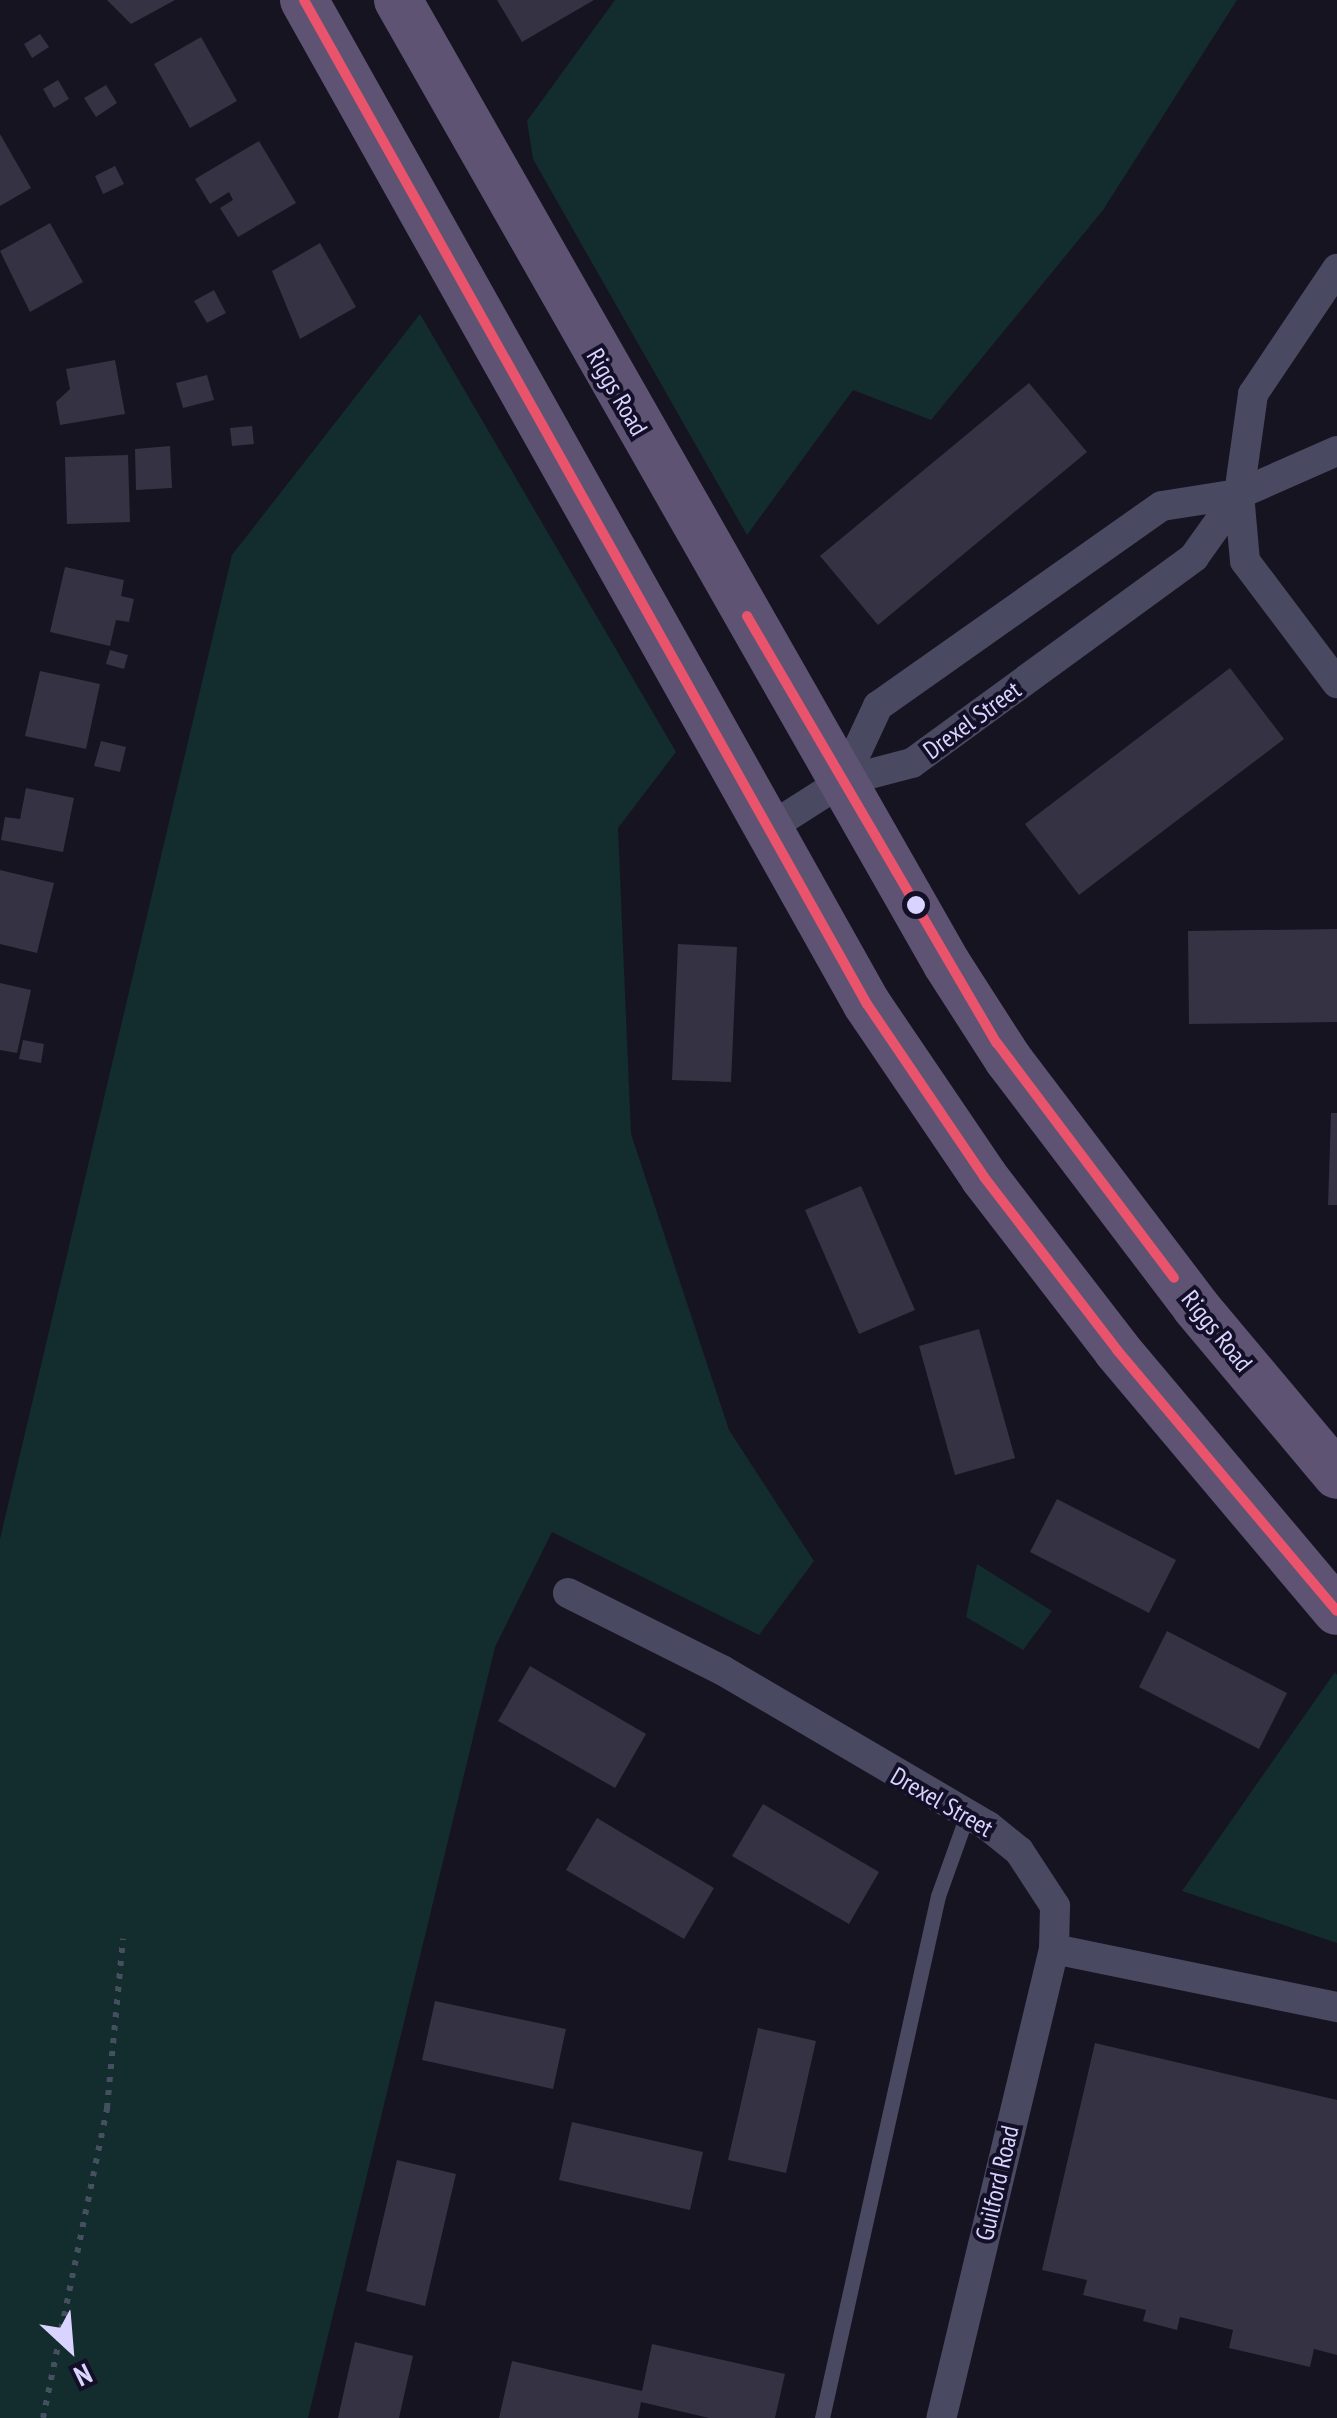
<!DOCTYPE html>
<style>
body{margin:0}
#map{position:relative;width:1337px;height:2418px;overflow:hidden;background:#161421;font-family:"PT Sans Narrow",sans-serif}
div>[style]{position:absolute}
.green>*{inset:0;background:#132c2d}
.building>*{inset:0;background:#343243}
.path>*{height:6px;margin-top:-3px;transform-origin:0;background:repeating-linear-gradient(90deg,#44505f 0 5px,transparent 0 13px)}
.service>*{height:15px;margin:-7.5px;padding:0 7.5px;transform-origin:7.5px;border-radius:7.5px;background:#4a4962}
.minor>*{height:30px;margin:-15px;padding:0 15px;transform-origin:15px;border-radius:15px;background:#4a4962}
.primary>*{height:48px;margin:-24px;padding:0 24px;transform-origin:24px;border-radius:24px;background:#5e5373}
.bus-1>*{height:10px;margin:-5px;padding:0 5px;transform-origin:5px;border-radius:5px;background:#e9536b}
.dots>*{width:28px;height:28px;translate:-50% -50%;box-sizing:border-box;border:5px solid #130f26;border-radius:50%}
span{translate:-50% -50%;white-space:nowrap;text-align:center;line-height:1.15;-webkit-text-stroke:8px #130f26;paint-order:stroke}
.street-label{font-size:25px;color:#d9d4ff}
.north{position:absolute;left:20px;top:2298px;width:100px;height:100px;-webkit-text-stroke:8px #130f26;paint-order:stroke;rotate:154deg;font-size:28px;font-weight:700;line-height:40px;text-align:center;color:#d9d4ff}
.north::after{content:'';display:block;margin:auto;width:35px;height:45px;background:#d9d4ff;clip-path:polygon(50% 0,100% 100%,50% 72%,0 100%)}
</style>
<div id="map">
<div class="green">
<div style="clip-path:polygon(615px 0,1237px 0,1103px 210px,931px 420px,853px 390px,747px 535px,533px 159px,527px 121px)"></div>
<div style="clip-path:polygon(420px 314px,676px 752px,618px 828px,631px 1134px,729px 1430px,814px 1561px,759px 1635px,552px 1532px,495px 1647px,308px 2418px,0 2418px,0 1539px,232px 555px)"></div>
<div style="clip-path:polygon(977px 1564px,1052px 1611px,1023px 1650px,966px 1617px)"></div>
<div style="clip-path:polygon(1335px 1672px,1337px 1675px,1337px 1943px,1182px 1891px)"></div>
</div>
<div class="building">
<div style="clip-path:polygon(107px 0,175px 0,131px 24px)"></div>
<div style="clip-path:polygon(497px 0,594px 0,522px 42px)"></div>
<div style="clip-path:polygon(40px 34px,49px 47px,32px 58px,24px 44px)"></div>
<div style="clip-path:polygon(201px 37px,237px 101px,190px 128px,154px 64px)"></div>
<div style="clip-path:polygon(58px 80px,69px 99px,54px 108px,43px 89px)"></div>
<div style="clip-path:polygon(106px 85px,117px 103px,96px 117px,84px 98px)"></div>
<div style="clip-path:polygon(0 134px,31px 188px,0 206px)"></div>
<div style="clip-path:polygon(259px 141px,296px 203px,238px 237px,220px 208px,233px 200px,229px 192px,210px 204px,195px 179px)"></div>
<div style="clip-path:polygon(115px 166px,124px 184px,103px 194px,95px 176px)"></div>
<div style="clip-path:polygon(50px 223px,83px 282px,30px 312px,0 251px)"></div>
<div style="clip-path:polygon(320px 243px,356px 307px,300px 339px,272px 271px)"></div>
<div style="clip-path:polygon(214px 290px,226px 313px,207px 323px,194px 301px)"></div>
<div style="clip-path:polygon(115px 360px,125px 414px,60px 425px,56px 402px,70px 389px,66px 369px)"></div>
<div style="clip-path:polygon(207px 375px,214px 400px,183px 408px,176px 383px)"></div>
<div style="clip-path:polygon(1029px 383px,1087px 452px,878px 625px,820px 556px)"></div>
<div style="clip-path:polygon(252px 426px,254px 444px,232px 446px,230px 428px)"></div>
<div style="clip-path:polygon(170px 446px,172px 488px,136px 490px,135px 449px)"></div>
<div style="clip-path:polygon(128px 455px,130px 522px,67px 524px,65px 457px)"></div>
<div style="clip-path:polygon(65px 567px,124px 580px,121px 596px,134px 599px,129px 622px,116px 620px,110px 646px,50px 632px)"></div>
<div style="clip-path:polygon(110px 650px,128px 655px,124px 669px,106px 664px)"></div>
<div style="clip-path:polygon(1230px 668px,1284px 739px,1079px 895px,1025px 824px)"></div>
<div style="clip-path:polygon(40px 671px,100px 684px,86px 749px,25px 736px)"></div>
<div style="clip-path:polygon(101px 741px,126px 747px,120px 772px,94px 766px)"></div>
<div style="clip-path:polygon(26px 788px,74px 798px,63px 852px,1px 840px,5px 817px,20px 819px)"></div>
<div style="clip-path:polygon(0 870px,54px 883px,37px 953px,0 944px)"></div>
<div style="clip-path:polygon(1337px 929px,1337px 1022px,1189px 1024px,1188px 931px)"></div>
<div style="clip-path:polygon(678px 944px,737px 947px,731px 1082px,672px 1080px)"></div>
<div style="clip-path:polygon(0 983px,31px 990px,17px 1053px,0 1050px)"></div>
<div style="clip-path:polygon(23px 1040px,44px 1044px,41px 1063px,19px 1059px)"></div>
<div style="clip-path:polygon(1331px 1113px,1337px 1113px,1337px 1205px,1328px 1205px)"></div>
<div style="clip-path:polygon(861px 1186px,915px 1310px,859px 1334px,805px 1210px)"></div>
<div style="clip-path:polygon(979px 1329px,1015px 1458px,955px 1475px,919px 1346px)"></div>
<div style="clip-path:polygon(1057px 1499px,1176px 1560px,1149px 1613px,1030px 1552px)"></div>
<div style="clip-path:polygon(1167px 1631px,1287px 1693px,1259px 1749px,1139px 1687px)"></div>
<div style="clip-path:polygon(530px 1666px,646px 1734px,615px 1788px,498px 1721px)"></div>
<div style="clip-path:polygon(763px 1804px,879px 1872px,849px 1924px,732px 1856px)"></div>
<div style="clip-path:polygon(597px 1818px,714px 1888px,684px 1939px,566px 1870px)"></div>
<div style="clip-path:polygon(435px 2001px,566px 2029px,553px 2089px,422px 2060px)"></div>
<div style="clip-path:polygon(758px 2028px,816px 2041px,786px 2173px,728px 2160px)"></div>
<div style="clip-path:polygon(1095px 2043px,1337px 2100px,1337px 2355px,1314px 2349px,1310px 2367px,1229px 2348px,1233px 2330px,1180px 2317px,1177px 2330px,1143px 2321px,1146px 2310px,1083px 2295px,1087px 2280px,1042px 2270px)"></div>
<div style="clip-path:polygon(572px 2122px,703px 2152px,690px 2210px,559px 2180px)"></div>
<div style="clip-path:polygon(397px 2160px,456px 2174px,425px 2306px,366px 2291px)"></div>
<div style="clip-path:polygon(355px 2342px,413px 2356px,399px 2418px,338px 2418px)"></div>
<div style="clip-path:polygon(652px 2344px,785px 2374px,775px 2418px,709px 2418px,641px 2402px,638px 2418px,499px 2418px,512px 2361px,642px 2391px)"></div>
</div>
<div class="path">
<div style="left:43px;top:2418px;width:317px;rotate:-78.3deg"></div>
<div style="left:107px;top:2108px;width:170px;rotate:-84.6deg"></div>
</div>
<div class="service">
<div style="left:822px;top:2418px;width:535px;rotate:-77.47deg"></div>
<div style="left:938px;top:1896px;width:86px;rotate:-70.3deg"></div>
</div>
<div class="minor">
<div style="left:1239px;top:494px;width:67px;rotate:84.9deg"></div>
<div style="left:1245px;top:561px;width:153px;rotate:53deg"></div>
<div style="left:843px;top:781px;width:83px;rotate:-65deg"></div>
<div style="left:878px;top:706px;width:347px;rotate:-35.2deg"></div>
<div style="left:1162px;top:506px;width:78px;rotate:-8.9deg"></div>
<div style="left:1239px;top:494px;width:107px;rotate:-23.7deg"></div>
<div style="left:766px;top:830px;width:91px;rotate:-32.5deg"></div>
<div style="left:843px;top:781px;width:71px;rotate:-14.6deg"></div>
<div style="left:912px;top:763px;width:349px;rotate:-36.1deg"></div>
<div style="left:1194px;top:557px;width:77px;rotate:-54.5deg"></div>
<div style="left:1239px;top:494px;width:101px;rotate:-82deg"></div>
<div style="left:1253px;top:394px;width:151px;rotate:-56.1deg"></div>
<div style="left:568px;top:1593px;width:172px;rotate:26.6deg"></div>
<div style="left:722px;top:1670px;width:308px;rotate:30.4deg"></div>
<div style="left:988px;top:1826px;width:40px;rotate:39deg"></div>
<div style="left:1019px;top:1851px;width:66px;rotate:56.8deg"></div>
<div style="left:1055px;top:1906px;width:43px;rotate:91.3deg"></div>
<div style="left:1054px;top:1949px;width:482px;rotate:103.5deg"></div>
<div style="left:1054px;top:1949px;width:289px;rotate:11.6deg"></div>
</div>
<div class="primary">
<div style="left:304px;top:0;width:1151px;rotate:60.72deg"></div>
<div style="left:867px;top:1004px;width:209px;rotate:55.9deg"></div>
<div style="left:984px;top:1177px;width:218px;rotate:52.4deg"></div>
<div style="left:1117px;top:1350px;width:341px;rotate:49.9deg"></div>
<div style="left:398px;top:0;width:1109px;rotate:60.34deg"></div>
<div style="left:947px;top:964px;width:113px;rotate:57.3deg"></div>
<div style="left:1008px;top:1059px;width:311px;rotate:52.8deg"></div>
<div style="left:1196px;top:1307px;width:219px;rotate:50deg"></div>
</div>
<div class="bus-1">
<div style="left:304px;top:0;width:1151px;rotate:60.72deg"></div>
<div style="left:867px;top:1004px;width:209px;rotate:55.9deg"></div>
<div style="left:984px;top:1177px;width:218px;rotate:52.4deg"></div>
<div style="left:1117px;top:1350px;width:341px;rotate:49.9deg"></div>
<div style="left:747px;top:616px;width:495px;rotate:59.7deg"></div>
<div style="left:997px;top:1043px;width:294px;rotate:53deg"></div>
</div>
<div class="dots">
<div style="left:916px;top:905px;background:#d9d4ff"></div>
</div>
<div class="street-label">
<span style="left:617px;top:392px;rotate:60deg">Riggs Road</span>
<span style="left:972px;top:720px;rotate:-36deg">Drexel Street</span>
<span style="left:1217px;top:1331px;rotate:51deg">Riggs Road</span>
<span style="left:942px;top:1802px;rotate:30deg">Drexel Street</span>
<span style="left:997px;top:2183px;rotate:-77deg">Guilford Road</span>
</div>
<div class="north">N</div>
</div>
